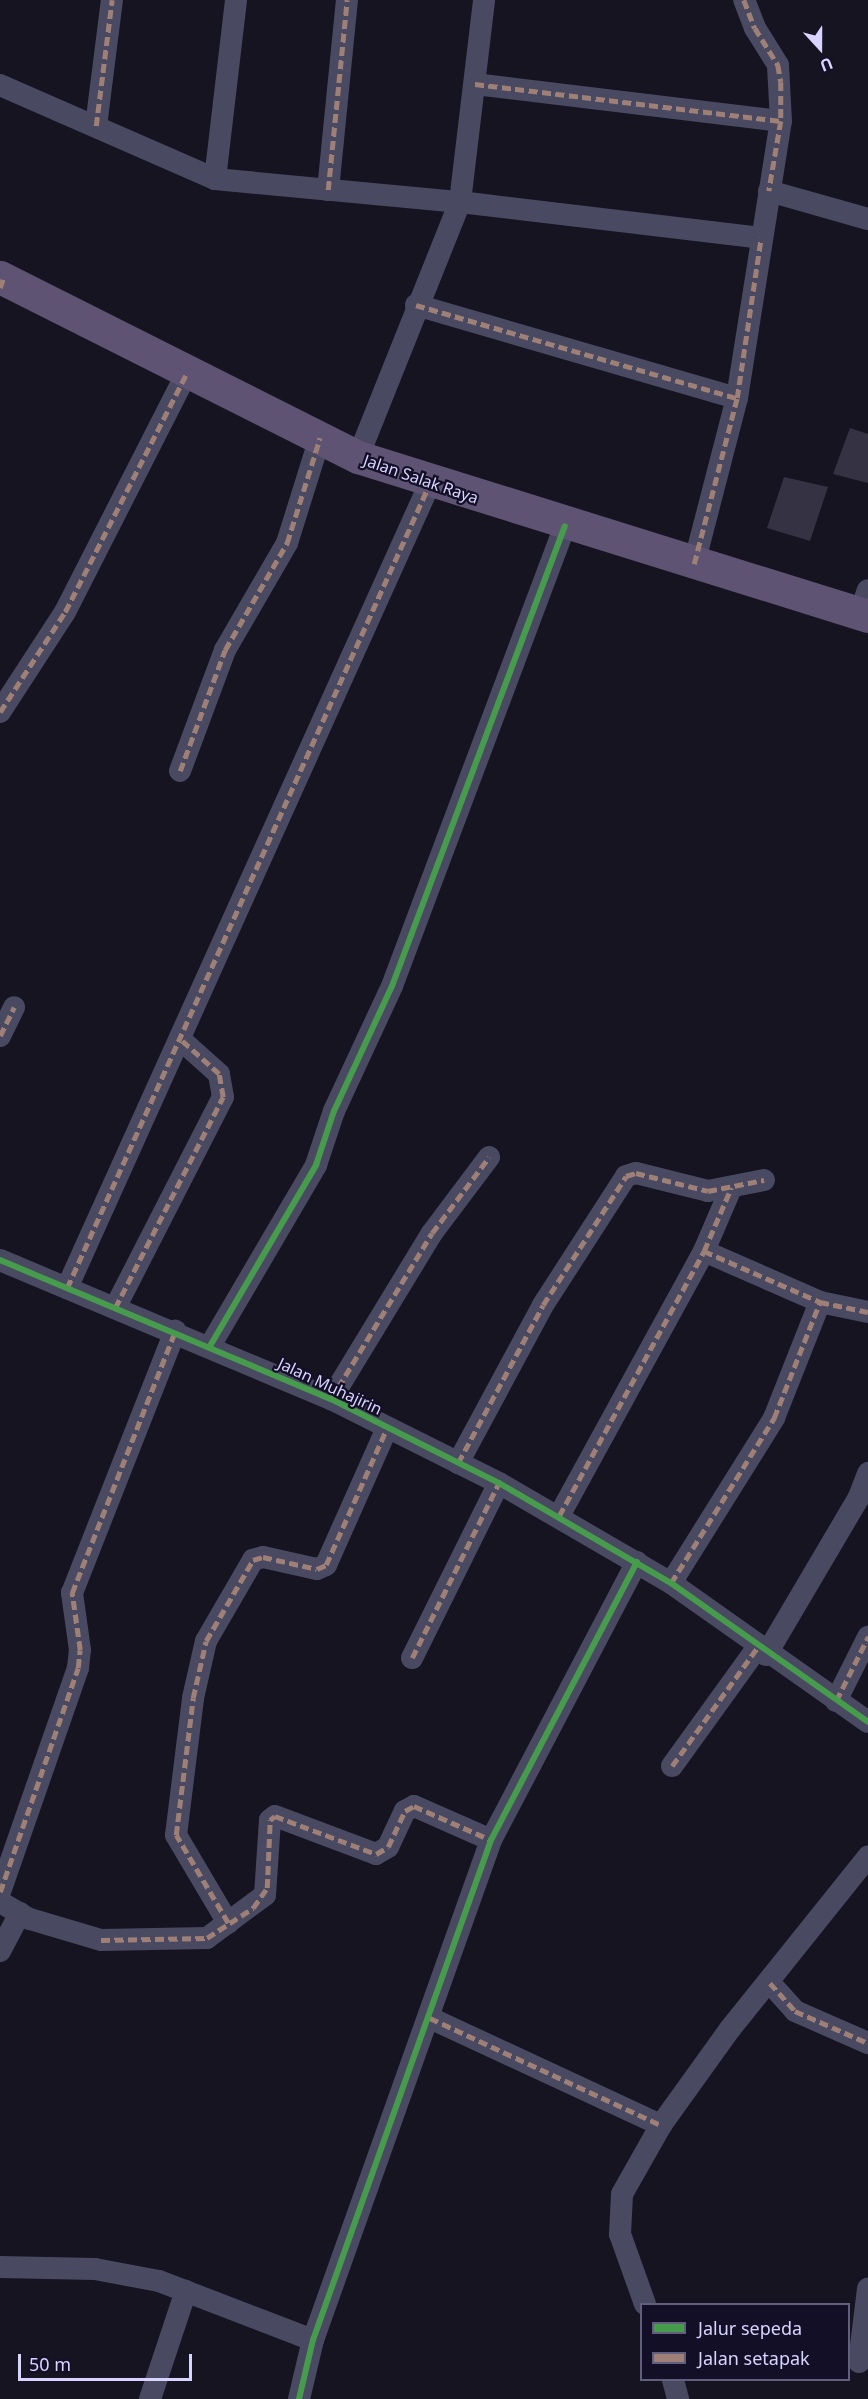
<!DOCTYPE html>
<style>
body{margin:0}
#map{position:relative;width:868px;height:2399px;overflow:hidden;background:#161421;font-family:"Noto Sans",sans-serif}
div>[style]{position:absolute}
.building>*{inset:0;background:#343243}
.street>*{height:22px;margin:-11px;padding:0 11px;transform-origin:11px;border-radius:11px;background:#4a4962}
.primary>*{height:33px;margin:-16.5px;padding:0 16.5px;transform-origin:16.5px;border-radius:16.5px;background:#5e5373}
.quiet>*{height:4.5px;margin-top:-2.25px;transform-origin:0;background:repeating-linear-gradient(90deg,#9e8076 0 9px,transparent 0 13.5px)}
.cycleway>*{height:6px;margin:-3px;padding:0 3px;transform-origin:3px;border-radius:3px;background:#469c4c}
span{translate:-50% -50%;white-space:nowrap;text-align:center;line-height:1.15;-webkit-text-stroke:4.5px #130f26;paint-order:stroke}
.street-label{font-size:16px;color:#d9d4ff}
.legend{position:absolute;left:640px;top:2303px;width:210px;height:78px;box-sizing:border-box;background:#130f26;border:2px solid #625e7d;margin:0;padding:8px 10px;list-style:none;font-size:18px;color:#d9d4ff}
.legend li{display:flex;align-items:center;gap:12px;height:30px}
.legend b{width:30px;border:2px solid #625e7d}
.north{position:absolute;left:790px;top:18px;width:60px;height:60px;-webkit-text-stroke:4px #130f26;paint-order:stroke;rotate:159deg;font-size:16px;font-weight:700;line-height:24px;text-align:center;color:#d9d4ff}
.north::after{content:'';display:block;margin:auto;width:21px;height:27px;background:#d9d4ff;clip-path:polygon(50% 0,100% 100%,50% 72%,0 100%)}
.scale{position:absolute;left:18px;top:2354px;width:174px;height:27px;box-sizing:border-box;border:3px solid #d9d4ff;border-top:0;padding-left:8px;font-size:18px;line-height:21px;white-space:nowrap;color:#d9d4ff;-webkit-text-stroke:4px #130f26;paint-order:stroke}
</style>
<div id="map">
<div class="building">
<div style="clip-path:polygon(850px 428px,868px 434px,868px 483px,833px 474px)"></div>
<div style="clip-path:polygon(784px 477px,828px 487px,810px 541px,767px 528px)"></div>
</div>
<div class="street">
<div style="left:475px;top:84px;width:308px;rotate:6.9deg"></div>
<div style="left:0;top:85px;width:235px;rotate:23.6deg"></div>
<div style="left:215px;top:179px;width:246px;rotate:5.4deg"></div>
<div style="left:460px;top:202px;width:303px;rotate:6.8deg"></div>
<div style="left:96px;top:126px;width:127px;rotate:-82.8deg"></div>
<div style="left:215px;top:179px;width:180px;rotate:-83.3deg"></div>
<div style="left:328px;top:190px;width:191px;rotate:-84.3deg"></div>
<div style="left:769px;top:191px;width:103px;rotate:15.8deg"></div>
<div style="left:416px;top:305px;width:334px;rotate:16.2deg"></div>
<div style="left:358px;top:457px;width:275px;rotate:-68.2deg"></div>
<div style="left:460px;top:202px;width:203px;rotate:-83.2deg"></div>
<div style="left:694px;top:564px;width:171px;rotate:-75.5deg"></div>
<div style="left:737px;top:398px;width:280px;rotate:-81deg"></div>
<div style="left:781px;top:121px;width:56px;rotate:-93.1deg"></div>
<div style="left:778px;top:65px;width:44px;rotate:-121.9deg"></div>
<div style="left:755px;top:28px;width:30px;rotate:-111deg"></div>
<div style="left:860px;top:614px;width:25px;rotate:-72deg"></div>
<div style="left:0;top:712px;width:119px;rotate:-57deg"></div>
<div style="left:65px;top:612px;width:266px;rotate:-63deg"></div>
<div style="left:180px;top:771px;width:129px;rotate:-69.6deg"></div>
<div style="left:225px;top:650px;width:124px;rotate:-59.9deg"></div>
<div style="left:287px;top:543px;width:110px;rotate:-72.6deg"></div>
<div style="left:0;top:1036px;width:32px;rotate:-64deg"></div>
<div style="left:704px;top:1251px;width:127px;rotate:23.7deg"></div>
<div style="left:820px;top:1302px;width:49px;rotate:11.8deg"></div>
<div style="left:0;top:1260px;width:359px;rotate:22.8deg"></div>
<div style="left:331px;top:1399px;width:188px;rotate:26.6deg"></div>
<div style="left:499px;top:1483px;width:199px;rotate:30.2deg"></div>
<div style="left:671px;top:1583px;width:241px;rotate:35.2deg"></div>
<div style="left:67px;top:1288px;width:883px;rotate:-65.73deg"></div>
<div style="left:115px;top:1308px;width:237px;rotate:-62.9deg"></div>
<div style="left:223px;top:1097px;width:23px;rotate:-100deg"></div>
<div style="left:219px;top:1074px;width:51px;rotate:-138.2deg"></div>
<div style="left:210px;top:1346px;width:210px;rotate:-59.6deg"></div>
<div style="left:316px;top:1165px;width:57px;rotate:-71.6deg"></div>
<div style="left:334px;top:1111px;width:138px;rotate:-65.1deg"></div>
<div style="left:392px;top:986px;width:491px;rotate:-69.4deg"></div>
<div style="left:331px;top:1399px;width:194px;rotate:-58.7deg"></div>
<div style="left:432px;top:1233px;width:95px;rotate:-53.1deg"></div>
<div style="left:458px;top:1463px;width:179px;rotate:-61.7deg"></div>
<div style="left:543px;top:1305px;width:153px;rotate:-57.2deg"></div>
<div style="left:626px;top:1176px;width:10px;rotate:-17deg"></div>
<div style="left:636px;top:1173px;width:74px;rotate:14deg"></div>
<div style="left:708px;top:1191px;width:57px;rotate:-11.1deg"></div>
<div style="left:559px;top:1516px;width:302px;rotate:-61.3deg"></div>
<div style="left:704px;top:1251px;width:69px;rotate:-66.8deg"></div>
<div style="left:671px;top:1583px;width:195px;rotate:-58deg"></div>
<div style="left:774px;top:1418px;width:125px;rotate:-68.4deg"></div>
<div style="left:766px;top:1655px;width:183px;rotate:-59.5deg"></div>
<div style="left:859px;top:1497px;width:26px;rotate:-69deg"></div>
<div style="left:412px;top:1658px;width:195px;rotate:-63.6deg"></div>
<div style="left:836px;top:1701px;width:72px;rotate:-63.4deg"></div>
<div style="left:672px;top:1766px;width:145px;rotate:-54.2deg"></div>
<div style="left:0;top:1892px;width:237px;rotate:-70.8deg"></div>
<div style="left:78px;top:1668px;width:18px;rotate:-84deg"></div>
<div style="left:80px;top:1650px;width:58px;rotate:-98deg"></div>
<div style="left:72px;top:1593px;width:282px;rotate:-68.5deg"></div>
<div style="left:0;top:1902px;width:34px;rotate:30deg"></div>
<div style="left:30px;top:1919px;width:74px;rotate:16.5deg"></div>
<div style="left:101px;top:1940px;width:106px;rotate:-1.1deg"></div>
<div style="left:207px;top:1938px;width:72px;rotate:-36.6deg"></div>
<div style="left:265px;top:1895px;width:75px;rotate:-86.2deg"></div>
<div style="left:270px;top:1820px;width:6px;rotate:-39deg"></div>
<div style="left:275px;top:1816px;width:108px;rotate:20.6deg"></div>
<div style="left:376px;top:1854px;width:14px;rotate:-30deg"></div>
<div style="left:388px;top:1847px;width:40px;rotate:-65deg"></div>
<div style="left:405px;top:1811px;width:10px;rotate:-29deg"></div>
<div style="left:414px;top:1806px;width:84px;rotate:23.8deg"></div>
<div style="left:228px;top:1923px;width:102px;rotate:-120.6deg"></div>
<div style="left:176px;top:1835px;width:138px;rotate:-82.9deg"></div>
<div style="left:193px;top:1698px;width:58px;rotate:-77.2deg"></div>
<div style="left:206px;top:1641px;width:94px;rotate:-59.9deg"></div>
<div style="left:253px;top:1560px;width:10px;rotate:-17deg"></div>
<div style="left:263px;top:1557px;width:55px;rotate:12.5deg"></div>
<div style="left:317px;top:1569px;width:10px;rotate:-24deg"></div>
<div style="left:326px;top:1565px;width:150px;rotate:-66deg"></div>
<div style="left:0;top:1951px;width:43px;rotate:-62.2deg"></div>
<div style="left:770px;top:1983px;width:38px;rotate:48deg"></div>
<div style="left:795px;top:2011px;width:80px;rotate:23.7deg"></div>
<div style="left:430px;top:2018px;width:255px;rotate:24.9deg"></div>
<div style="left:0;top:2267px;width:95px;rotate:1.2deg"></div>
<div style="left:95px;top:2269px;width:65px;rotate:10.6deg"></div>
<div style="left:159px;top:2281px;width:165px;rotate:21deg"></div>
<div style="left:645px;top:2304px;width:74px;rotate:-109.7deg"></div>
<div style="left:620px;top:2234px;width:40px;rotate:-87.1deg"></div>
<div style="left:622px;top:2194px;width:79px;rotate:-60.5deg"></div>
<div style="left:661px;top:2125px;width:118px;rotate:-54.3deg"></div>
<div style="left:730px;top:2029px;width:221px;rotate:-51.3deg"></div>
<div style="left:859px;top:2362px;width:74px;rotate:-83deg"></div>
<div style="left:673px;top:2380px;width:20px;rotate:75deg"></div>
<div style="left:150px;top:2399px;width:114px;rotate:-71.6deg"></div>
<div style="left:299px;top:2399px;width:61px;rotate:-76.7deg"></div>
<div style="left:313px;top:2340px;width:531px;rotate:-70.4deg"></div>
<div style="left:491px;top:1840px;width:314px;rotate:-62.3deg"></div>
</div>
<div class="primary">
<div style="left:0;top:277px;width:401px;rotate:26.7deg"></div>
<div style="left:358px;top:457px;width:534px;rotate:17.32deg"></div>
</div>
<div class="quiet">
<div style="left:744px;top:0;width:30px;rotate:69deg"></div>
<div style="left:755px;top:28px;width:44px;rotate:58.1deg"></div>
<div style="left:778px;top:65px;width:17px;rotate:80deg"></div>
<div style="left:781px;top:82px;width:39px;rotate:90deg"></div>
<div style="left:781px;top:121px;width:71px;rotate:99.7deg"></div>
<div style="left:475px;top:84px;width:308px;rotate:6.9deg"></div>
<div style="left:96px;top:126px;width:127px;rotate:-82.8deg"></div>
<div style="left:328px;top:190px;width:191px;rotate:-84.3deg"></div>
<div style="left:0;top:288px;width:9px;rotate:-72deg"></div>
<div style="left:416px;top:305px;width:334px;rotate:16.2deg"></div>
<div style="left:694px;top:564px;width:171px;rotate:-75.5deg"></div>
<div style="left:737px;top:398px;width:162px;rotate:-81.5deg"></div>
<div style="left:0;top:712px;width:119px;rotate:-57deg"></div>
<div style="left:65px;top:612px;width:266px;rotate:-63deg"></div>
<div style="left:180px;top:771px;width:129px;rotate:-69.6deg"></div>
<div style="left:225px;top:650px;width:124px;rotate:-59.9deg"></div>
<div style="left:287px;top:543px;width:110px;rotate:-72.6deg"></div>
<div style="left:0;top:1036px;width:32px;rotate:-64deg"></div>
<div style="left:704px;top:1251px;width:127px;rotate:23.7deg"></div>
<div style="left:820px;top:1302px;width:49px;rotate:11.8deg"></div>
<div style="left:67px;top:1288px;width:883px;rotate:-65.73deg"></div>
<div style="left:115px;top:1308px;width:237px;rotate:-62.9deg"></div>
<div style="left:223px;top:1097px;width:23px;rotate:-100deg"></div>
<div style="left:219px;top:1074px;width:51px;rotate:-138.2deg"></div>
<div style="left:331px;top:1399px;width:194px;rotate:-58.7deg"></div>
<div style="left:432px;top:1233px;width:95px;rotate:-53.1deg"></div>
<div style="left:458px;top:1463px;width:179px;rotate:-61.7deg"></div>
<div style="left:543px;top:1305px;width:153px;rotate:-57.2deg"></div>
<div style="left:626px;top:1176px;width:10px;rotate:-17deg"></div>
<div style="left:636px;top:1173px;width:74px;rotate:14deg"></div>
<div style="left:708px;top:1191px;width:57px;rotate:-11.1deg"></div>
<div style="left:559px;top:1516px;width:302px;rotate:-61.3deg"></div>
<div style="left:704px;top:1251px;width:69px;rotate:-66.8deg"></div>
<div style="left:671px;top:1583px;width:195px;rotate:-58deg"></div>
<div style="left:774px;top:1418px;width:125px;rotate:-68.4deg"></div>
<div style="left:412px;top:1658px;width:195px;rotate:-63.6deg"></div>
<div style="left:836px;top:1701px;width:72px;rotate:-63.4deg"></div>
<div style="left:672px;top:1766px;width:145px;rotate:-54.2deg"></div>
<div style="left:0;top:1892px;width:237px;rotate:-70.8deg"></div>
<div style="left:78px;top:1668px;width:18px;rotate:-84deg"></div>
<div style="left:80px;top:1650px;width:58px;rotate:-98deg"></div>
<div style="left:72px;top:1593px;width:282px;rotate:-68.5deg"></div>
<div style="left:228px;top:1923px;width:102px;rotate:-120.6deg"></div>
<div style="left:176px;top:1835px;width:138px;rotate:-82.9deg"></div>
<div style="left:193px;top:1698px;width:58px;rotate:-77.2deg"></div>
<div style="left:206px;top:1641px;width:94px;rotate:-59.9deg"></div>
<div style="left:253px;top:1560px;width:10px;rotate:-17deg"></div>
<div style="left:263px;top:1557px;width:55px;rotate:12.5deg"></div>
<div style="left:317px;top:1569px;width:10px;rotate:-24deg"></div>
<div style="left:326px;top:1565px;width:150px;rotate:-66deg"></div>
<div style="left:101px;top:1940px;width:106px;rotate:-1.1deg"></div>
<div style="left:207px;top:1938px;width:55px;rotate:-33.1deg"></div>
<div style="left:253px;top:1908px;width:24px;rotate:-55deg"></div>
<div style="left:267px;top:1888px;width:68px;rotate:-87.5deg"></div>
<div style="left:270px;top:1820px;width:6px;rotate:-39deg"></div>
<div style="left:275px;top:1816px;width:108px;rotate:20.6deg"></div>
<div style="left:376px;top:1854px;width:14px;rotate:-30deg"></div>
<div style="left:388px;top:1847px;width:40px;rotate:-65deg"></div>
<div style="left:405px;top:1811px;width:10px;rotate:-29deg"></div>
<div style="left:414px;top:1806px;width:84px;rotate:23.8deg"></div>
<div style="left:770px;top:1983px;width:38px;rotate:48deg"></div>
<div style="left:795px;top:2011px;width:80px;rotate:23.7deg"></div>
<div style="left:430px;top:2018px;width:255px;rotate:24.9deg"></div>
</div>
<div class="cycleway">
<div style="left:0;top:1260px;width:359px;rotate:22.8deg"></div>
<div style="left:331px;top:1399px;width:188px;rotate:26.6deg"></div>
<div style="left:499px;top:1483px;width:199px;rotate:30.2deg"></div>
<div style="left:671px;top:1583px;width:241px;rotate:35.2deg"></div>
<div style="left:210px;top:1346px;width:210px;rotate:-59.6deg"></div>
<div style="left:316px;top:1165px;width:57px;rotate:-71.6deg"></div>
<div style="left:334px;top:1111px;width:138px;rotate:-65.1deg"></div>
<div style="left:392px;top:986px;width:491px;rotate:-69.4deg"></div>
<div style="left:299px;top:2399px;width:61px;rotate:-76.7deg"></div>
<div style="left:313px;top:2340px;width:531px;rotate:-70.4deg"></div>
<div style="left:491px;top:1840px;width:314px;rotate:-62.3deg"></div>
</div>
<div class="street-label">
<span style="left:421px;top:479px;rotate:19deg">Jalan Salak Raya</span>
<span style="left:330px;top:1386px;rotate:25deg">Jalan Muhajirin</span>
</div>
<ul class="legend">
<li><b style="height:8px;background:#469c4c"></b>Jalur sepeda</li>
<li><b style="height:8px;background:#9e8076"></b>Jalan setapak</li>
</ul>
<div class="north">U</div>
<div class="scale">50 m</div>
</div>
